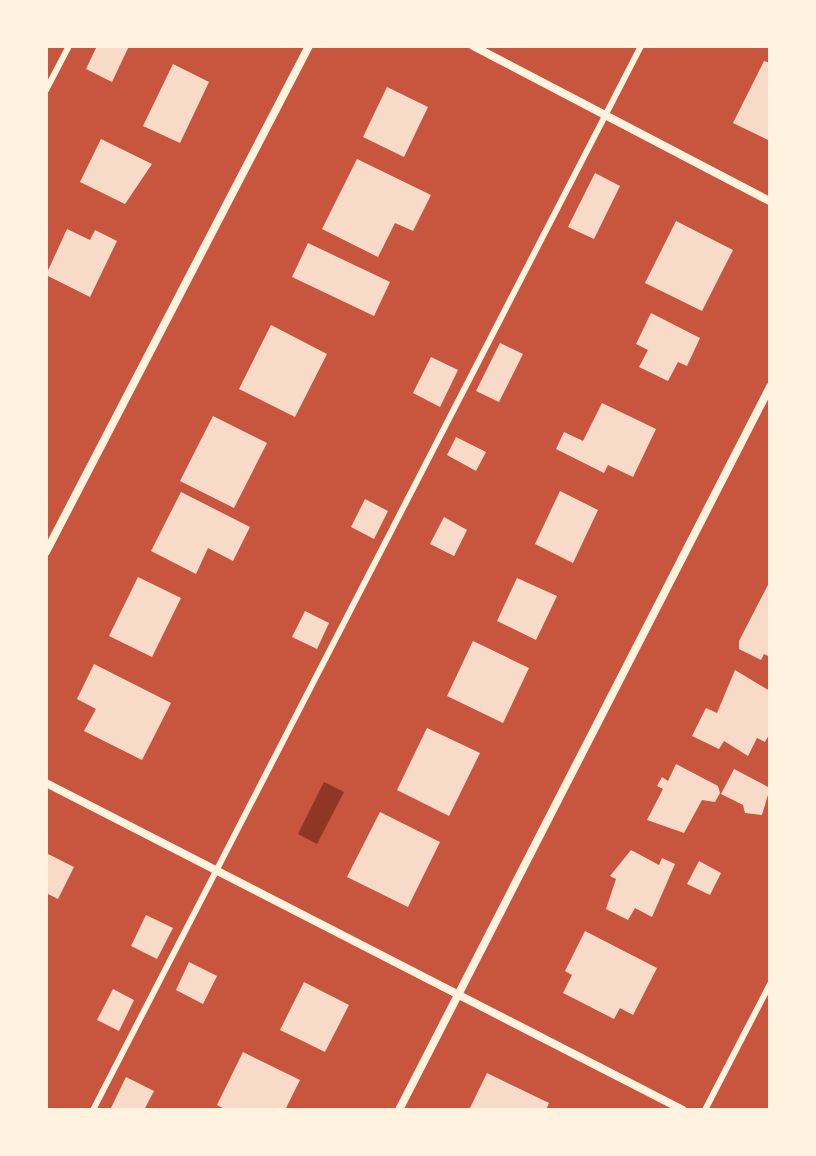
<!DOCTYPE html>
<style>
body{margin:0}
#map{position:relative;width:816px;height:1156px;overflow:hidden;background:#c8553d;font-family:"PT Sans Narrow",sans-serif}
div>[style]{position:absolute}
.water>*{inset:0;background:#8f3625}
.building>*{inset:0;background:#f7dbc8}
.service>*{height:6px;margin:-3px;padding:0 3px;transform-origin:3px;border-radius:3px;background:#fff3e0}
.minor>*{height:8px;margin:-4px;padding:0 4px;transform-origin:4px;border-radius:4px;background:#fff3e0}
span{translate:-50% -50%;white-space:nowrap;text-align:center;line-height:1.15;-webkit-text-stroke:7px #fff3e0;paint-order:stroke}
.frame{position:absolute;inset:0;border:48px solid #fff3e0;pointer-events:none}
</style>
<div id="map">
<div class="water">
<div style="clip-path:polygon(324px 782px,344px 792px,317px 844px,298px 834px)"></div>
</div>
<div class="building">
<div style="clip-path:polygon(97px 46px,129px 46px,112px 82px,86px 69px)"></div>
<div style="clip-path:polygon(764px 61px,770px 63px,770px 141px,733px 123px)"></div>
<div style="clip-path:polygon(173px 64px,209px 82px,180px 143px,143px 126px)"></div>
<div style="clip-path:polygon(387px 87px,428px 107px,404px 157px,363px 137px)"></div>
<div style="clip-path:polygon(101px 139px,152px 164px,125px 204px,80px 182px)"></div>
<div style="clip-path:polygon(357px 159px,431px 195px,413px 231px,395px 223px,378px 257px,322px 229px)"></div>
<div style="clip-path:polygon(595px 173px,620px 186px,594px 239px,568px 227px)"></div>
<div style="clip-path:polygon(676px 221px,733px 250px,702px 311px,645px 283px)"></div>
<div style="clip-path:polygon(67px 229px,90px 240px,95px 230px,117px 241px,90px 297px,46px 275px)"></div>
<div style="clip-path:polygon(308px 243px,390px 282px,374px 316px,292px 277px)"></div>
<div style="clip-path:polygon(651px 313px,700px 338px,687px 366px,678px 362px,668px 381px,639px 367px,648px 350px,636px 344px)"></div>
<div style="clip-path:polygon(271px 325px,327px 354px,295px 417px,239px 389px)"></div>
<div style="clip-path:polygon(500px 343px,523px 354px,499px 402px,476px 391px)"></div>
<div style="clip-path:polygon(431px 357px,458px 370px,440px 407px,413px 393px)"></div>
<div style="clip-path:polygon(602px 403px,656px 429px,633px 477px,608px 465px,604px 473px,556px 449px,564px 432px,583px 441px)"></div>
<div style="clip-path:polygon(213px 416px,267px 443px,234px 508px,180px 481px)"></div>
<div style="clip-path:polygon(456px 437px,486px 452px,476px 471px,447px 455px)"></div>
<div style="clip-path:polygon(560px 491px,598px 510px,573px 563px,535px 544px)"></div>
<div style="clip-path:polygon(181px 492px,250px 527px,233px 561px,208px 548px,196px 574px,151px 551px)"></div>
<div style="clip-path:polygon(365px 499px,388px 511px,374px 539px,351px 527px)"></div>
<div style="clip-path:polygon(444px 517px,467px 530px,454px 556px,430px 544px)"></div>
<div style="clip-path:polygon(138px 577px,181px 598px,152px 657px,109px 636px)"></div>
<div style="clip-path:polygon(517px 578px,557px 596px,536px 640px,497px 621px)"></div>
<div style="clip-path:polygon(770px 581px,770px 657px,764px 654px,761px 660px,739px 649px,739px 641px)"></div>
<div style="clip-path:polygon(305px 611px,329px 623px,317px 649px,292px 637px)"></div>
<div style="clip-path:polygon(473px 641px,529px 668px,503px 723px,447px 696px)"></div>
<div style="clip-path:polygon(94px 664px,171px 703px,142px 760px,84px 731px,96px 709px,77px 699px)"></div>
<div style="clip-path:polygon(735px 670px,770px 691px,770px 733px,765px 742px,757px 738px,748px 756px,724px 741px,719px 749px,692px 736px,706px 708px,717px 713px)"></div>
<div style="clip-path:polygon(427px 728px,480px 753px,449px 816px,397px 790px)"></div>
<div style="clip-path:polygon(676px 764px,718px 786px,720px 793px,715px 802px,702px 800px,684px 833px,647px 820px,663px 789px,657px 786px,662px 777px,668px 781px)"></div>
<div style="clip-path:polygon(734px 769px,770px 788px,762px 815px,745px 813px,743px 805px,721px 794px)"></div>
<div style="clip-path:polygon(380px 812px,440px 842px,408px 907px,347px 877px)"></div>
<div style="clip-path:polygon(631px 850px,659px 865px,662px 858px,675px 864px,652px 917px,635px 908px,628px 920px,606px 909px,616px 879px,610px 876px)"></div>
<div style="clip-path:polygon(46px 853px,74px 867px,58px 899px,46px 893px)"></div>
<div style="clip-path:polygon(699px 861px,721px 873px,710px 895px,687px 884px)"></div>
<div style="clip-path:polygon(146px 915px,173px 928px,157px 959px,131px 946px)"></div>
<div style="clip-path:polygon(585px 931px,657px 968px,633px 1015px,620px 1008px,614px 1019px,563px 993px,572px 975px,565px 971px)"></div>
<div style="clip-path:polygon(189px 962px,217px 976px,203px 1004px,176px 990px)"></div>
<div style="clip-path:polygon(304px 982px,349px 1005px,325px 1052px,280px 1030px)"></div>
<div style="clip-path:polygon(113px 989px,134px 1000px,119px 1031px,97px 1020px)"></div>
<div style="clip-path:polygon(243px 1052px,300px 1080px,285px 1110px,226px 1110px,217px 1105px)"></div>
<div style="clip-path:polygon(487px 1073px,549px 1103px,546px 1110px,469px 1110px)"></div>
<div style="clip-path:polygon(126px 1077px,154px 1091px,144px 1110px,110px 1110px)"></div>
</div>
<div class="service">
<div style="left:46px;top:90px;width:50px;rotate:-62.4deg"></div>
<div style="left:93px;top:1110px;width:1197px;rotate:-62.75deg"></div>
<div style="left:705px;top:1110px;width:142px;rotate:-62.7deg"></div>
</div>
<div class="minor">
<div style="left:473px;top:46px;width:335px;rotate:27.6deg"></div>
<div style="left:46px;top:552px;width:570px;rotate:-62.54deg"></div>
<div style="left:46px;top:783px;width:716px;rotate:27.17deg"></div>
<div style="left:399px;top:1110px;width:813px;rotate:-62.84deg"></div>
</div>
<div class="frame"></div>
</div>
